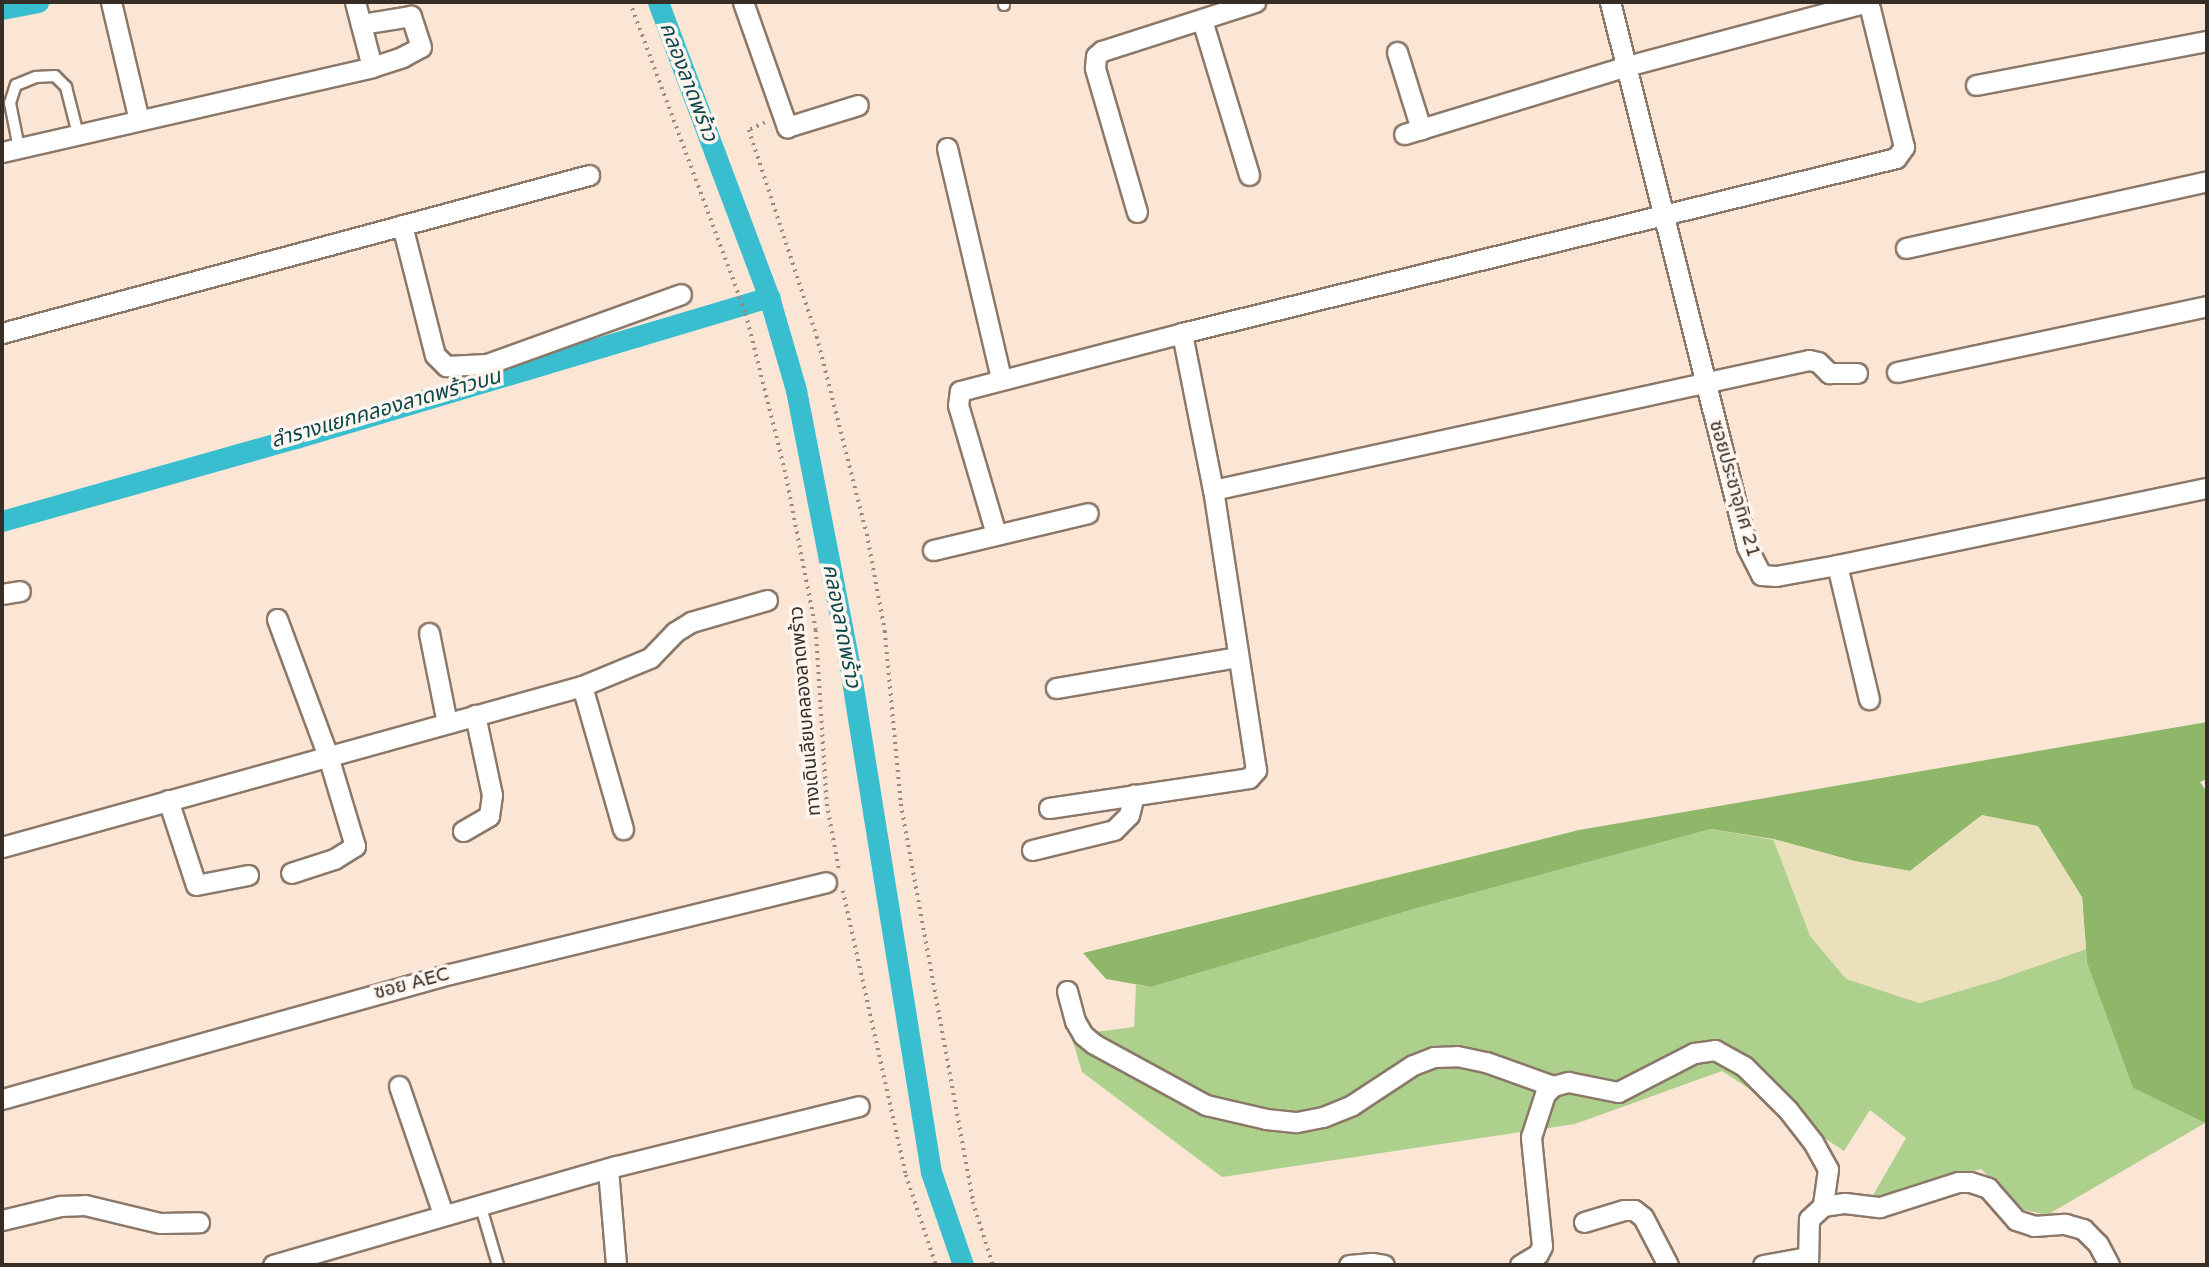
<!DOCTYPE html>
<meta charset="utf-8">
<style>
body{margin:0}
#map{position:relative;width:2209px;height:1267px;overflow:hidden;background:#fbe5d5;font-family:"Varela Round","Noto Sans Thai",sans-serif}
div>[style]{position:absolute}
.green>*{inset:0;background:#add18d}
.forest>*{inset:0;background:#8fb76a}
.sand>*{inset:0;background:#eae0bb}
.canal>*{height:21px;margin:-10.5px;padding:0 10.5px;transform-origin:10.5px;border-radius:10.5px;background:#38becf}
.path>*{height:3.5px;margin-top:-1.75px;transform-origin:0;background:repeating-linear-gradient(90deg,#99897e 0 2px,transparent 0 7px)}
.roads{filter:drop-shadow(2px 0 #8b7869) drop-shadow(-2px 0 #8b7869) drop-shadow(0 2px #8b7869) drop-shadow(0 -2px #8b7869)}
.service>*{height:10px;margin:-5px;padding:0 5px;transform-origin:5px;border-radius:5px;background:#fff}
.minor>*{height:19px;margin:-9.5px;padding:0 9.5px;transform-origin:9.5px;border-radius:9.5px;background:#fff}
span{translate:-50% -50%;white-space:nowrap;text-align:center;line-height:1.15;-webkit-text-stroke:7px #fef5ef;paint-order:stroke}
.street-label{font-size:19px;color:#362d27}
.water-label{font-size:21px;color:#0d474e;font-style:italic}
.frame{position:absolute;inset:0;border:4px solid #362d27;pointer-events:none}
</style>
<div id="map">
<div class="green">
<div style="clip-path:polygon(1711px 829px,1780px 841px,1919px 1003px,1997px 980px,2086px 949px,2087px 963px,2133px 1088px,2205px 1123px,2047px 1215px,2021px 1209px,1981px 1169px,1872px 1197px,1906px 1138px,1870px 1110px,1844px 1151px,1722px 1071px,1575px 1124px,1222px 1177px,1082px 1072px,1071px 1035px,1134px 1027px,1136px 985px,1151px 987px,1421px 907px)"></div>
</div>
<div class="forest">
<div style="clip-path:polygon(2207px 722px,2207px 779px,2200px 782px,2207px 792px,2205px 1123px,2133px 1088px,2087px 963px,2082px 897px,1982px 815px,1910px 871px,1854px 861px,1773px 839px,1711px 829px,1421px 907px,1151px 987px,1106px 979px,1083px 953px,1579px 830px)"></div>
</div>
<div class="sand">
<div style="clip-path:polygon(1982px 815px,2038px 826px,2082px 897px,2086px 949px,1997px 980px,1919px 1003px,1846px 979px,1810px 936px,1773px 839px,1854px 861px,1910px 871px)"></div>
</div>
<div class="canal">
<div style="left:658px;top:2px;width:315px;rotate:69.4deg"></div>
<div style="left:769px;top:297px;width:97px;rotate:73.8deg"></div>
<div style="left:796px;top:390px;width:277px;rotate:79deg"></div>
<div style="left:849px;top:662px;width:517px;rotate:80.87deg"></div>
<div style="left:931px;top:1172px;width:98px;rotate:71deg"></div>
<div style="left:2px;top:9px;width:37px;rotate:-11deg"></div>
<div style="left:2px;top:521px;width:305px;rotate:-15.8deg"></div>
<div style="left:296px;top:438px;width:494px;rotate:-16.6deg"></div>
</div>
<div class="path">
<div style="left:630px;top:2px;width:333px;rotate:69.6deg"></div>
<div style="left:746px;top:314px;width:161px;rotate:76deg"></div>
<div style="left:785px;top:470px;width:163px;rotate:79deg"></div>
<div style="left:816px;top:630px;width:174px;rotate:86.4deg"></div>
<div style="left:827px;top:804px;width:66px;rotate:79.5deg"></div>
<div style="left:765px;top:123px;width:17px;rotate:156deg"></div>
<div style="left:749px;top:130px;width:218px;rotate:71.8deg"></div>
<div style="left:817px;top:337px;width:203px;rotate:75.8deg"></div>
<div style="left:867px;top:534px;width:99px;rotate:79.5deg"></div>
<div style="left:885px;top:631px;width:174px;rotate:84.7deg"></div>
<div style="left:901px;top:804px;width:404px;rotate:79.7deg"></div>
<div style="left:973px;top:1202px;width:66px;rotate:72.4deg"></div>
<div style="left:843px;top:891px;width:291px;rotate:77.5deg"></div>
<div style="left:906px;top:1175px;width:95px;rotate:71.6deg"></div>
</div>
<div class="roads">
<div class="service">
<div style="left:1004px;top:2px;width:3px;rotate:90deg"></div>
<div style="left:19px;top:148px;width:46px;rotate:-101.3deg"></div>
<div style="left:10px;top:103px;width:19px;rotate:-72deg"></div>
<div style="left:16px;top:85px;width:22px;rotate:-22deg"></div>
<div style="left:36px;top:77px;width:19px;rotate:-3deg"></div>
<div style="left:55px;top:76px;width:16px;rotate:45deg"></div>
<div style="left:66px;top:87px;width:49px;rotate:75.7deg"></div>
<div style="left:480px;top:1204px;width:64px;rotate:73.6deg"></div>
</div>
<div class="minor">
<div style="left:111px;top:2px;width:121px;rotate:76.7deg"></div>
<div style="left:355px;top:2px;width:67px;rotate:75.3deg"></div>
<div style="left:743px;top:2px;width:133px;rotate:70.6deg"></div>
<div style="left:787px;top:127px;width:74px;rotate:-17.2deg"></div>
<div style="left:1610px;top:2px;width:562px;rotate:75.89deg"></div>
<div style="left:1747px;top:547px;width:31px;rotate:63deg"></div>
<div style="left:1761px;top:575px;width:15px;rotate:4deg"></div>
<div style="left:1776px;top:576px;width:62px;rotate:-10.2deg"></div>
<div style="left:1837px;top:565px;width:378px;rotate:-11.8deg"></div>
<div style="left:1202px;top:20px;width:162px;rotate:73.1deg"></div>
<div style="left:1397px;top:52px;width:81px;rotate:72.7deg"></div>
<div style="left:1976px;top:85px;width:235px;rotate:-10.8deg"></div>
<div style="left:947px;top:148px;width:237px;rotate:76.8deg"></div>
<div style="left:2px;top:152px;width:380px;rotate:-12.9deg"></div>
<div style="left:372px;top:67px;width:32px;rotate:-18deg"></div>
<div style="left:402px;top:57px;width:21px;rotate:-28deg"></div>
<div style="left:421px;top:47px;width:33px;rotate:-108deg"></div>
<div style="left:411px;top:16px;width:51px;rotate:170.9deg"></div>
<div style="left:1137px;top:212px;width:150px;rotate:-106.3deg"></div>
<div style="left:1095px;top:68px;width:12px;rotate:-85deg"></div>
<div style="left:1096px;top:56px;width:8px;rotate:-40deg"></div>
<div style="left:1102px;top:51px;width:161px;rotate:-17.8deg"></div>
<div style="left:402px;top:225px;width:134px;rotate:75.8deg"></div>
<div style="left:435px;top:355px;width:16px;rotate:45deg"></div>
<div style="left:446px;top:366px;width:41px;rotate:-2.8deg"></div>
<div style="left:487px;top:364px;width:206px;rotate:-19.8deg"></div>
<div style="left:1906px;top:248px;width:308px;rotate:-12.5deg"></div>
<div style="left:2px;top:333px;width:608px;rotate:-15.06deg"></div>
<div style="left:1897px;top:372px;width:317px;rotate:-12deg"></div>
<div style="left:1213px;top:490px;width:610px;rotate:-12.3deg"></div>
<div style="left:1809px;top:360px;width:9px;rotate:13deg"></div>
<div style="left:1818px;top:362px;width:16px;rotate:45deg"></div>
<div style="left:1829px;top:373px;width:28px"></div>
<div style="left:996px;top:534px;width:134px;rotate:-106.4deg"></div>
<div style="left:958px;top:405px;width:14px;rotate:-82deg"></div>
<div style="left:960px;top:391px;width:229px;rotate:-14.6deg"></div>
<div style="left:933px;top:550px;width:159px;rotate:-13.4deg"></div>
<div style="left:1837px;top:565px;width:138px;rotate:76.6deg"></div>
<div style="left:2px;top:594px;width:18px;rotate:-9deg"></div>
<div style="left:277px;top:619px;width:146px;rotate:69.6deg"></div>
<div style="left:328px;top:756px;width:94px;rotate:73.3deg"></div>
<div style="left:355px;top:846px;width:25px;rotate:148deg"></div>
<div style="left:334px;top:859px;width:45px;rotate:162deg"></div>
<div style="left:429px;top:633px;width:92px;rotate:78.7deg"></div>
<div style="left:582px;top:686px;width:149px;rotate:74deg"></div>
<div style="left:1056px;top:688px;width:184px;rotate:-9.7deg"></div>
<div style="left:168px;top:800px;width:89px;rotate:71.8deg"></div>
<div style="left:196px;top:885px;width:53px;rotate:-10.9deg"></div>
<div style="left:1049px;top:808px;width:202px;rotate:-8.5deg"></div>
<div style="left:1249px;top:778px;width:11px;rotate:-49deg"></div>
<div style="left:1256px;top:770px;width:283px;rotate:-98.7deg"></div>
<div style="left:1213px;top:490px;width:160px;rotate:-101.2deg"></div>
<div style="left:1182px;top:333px;width:735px;rotate:-13.77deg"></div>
<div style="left:1896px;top:158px;width:14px;rotate:-54deg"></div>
<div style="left:1904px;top:147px;width:142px;rotate:-103.8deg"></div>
<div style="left:1870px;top:9px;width:6px;rotate:-121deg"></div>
<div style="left:1867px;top:4px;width:7px;rotate:180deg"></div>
<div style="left:1860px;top:4px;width:241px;rotate:165.1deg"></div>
<div style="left:1627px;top:66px;width:233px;rotate:163deg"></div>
<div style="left:463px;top:831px;width:30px;rotate:-30deg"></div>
<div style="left:489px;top:816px;width:21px;rotate:-82deg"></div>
<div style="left:492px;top:795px;width:82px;rotate:-102deg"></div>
<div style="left:2px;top:847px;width:602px;rotate:-15.51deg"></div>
<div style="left:582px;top:686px;width:74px;rotate:-22.4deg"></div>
<div style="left:650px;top:658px;width:36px;rotate:-46deg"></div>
<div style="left:675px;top:632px;width:19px;rotate:-32deg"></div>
<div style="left:691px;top:622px;width:79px;rotate:-16.1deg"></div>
<div style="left:1032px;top:850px;width:84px;rotate:-13.7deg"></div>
<div style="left:1114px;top:830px;width:21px;rotate:-45deg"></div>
<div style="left:1129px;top:815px;width:21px;rotate:-76deg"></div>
<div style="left:1067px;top:991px;width:31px;rotate:75deg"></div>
<div style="left:1075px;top:1021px;width:16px;rotate:60deg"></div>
<div style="left:1083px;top:1035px;width:14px;rotate:39deg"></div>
<div style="left:1094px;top:1044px;width:128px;rotate:28.6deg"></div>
<div style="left:1206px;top:1105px;width:62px;rotate:13.1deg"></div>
<div style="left:1266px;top:1119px;width:31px;rotate:6deg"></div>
<div style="left:1297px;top:1122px;width:26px;rotate:-11deg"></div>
<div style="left:1323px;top:1117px;width:31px;rotate:-22deg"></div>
<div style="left:1352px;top:1105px;width:73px;rotate:-33.3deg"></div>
<div style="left:1413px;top:1065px;width:22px;rotate:-21deg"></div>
<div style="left:1434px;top:1057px;width:23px;rotate:-2deg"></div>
<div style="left:1457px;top:1056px;width:30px;rotate:12deg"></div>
<div style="left:1486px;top:1062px;width:71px;rotate:19.7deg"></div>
<div style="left:399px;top:1086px;width:135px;rotate:71deg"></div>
<div style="left:2px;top:1099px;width:465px;rotate:-15.6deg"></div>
<div style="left:450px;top:974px;width:387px;rotate:-13.7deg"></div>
<div style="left:608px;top:1169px;width:96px;rotate:85.2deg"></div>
<div style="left:2px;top:1220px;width:60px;rotate:-13.6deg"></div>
<div style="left:60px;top:1206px;width:25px;rotate:-2deg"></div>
<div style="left:85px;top:1205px;width:77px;rotate:13.5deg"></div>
<div style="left:160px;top:1223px;width:39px;rotate:-1deg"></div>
<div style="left:1584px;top:1222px;width:42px;rotate:-16.7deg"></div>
<div style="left:1624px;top:1210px;width:10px"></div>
<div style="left:1634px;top:1210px;width:11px;rotate:38deg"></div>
<div style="left:1643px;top:1217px;width:54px;rotate:62.5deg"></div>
<div style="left:273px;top:1265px;width:358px;rotate:-16.1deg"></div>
<div style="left:617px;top:1166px;width:249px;rotate:-13.9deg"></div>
<div style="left:1349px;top:1265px;width:23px;rotate:-5deg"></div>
<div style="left:1372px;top:1263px;width:12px;rotate:9deg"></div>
<div style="left:1520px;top:1265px;width:21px;rotate:-31deg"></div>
<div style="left:1538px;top:1254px;width:9px;rotate:-63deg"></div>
<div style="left:1542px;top:1246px;width:110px;rotate:-95.8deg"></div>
<div style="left:1531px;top:1137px;width:45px;rotate:-72deg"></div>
<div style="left:1545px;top:1094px;width:11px;rotate:-45deg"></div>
<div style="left:1553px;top:1086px;width:16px;rotate:-15deg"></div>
<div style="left:1568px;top:1082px;width:51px;rotate:11.3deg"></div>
<div style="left:1618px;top:1092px;width:85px;rotate:-27.2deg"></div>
<div style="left:1694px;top:1053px;width:21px;rotate:-8deg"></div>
<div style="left:1715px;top:1050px;width:33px;rotate:29deg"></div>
<div style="left:1744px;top:1066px;width:62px;rotate:45deg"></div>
<div style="left:1788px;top:1110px;width:41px;rotate:52deg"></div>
<div style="left:1813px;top:1142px;width:31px;rotate:61deg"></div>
<div style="left:1828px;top:1169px;width:37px;rotate:98deg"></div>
<div style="left:1763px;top:1265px;width:46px;rotate:-10.1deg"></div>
<div style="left:1808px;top:1265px;width:46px;rotate:-88.8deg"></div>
<div style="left:1809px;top:1219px;width:19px;rotate:-43deg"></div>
<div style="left:1823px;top:1206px;width:22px;rotate:-8deg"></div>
<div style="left:1845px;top:1203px;width:35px;rotate:7deg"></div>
<div style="left:1880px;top:1207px;width:82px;rotate:-17.8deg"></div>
<div style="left:1958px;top:1182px;width:12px"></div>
<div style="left:1970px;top:1182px;width:19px;rotate:18deg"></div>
<div style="left:1988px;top:1188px;width:43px;rotate:48.8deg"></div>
<div style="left:2016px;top:1220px;width:19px;rotate:18deg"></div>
<div style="left:2034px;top:1226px;width:31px;rotate:-4deg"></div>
<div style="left:2065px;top:1224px;width:19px;rotate:16deg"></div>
<div style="left:2083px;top:1229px;width:21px;rotate:45deg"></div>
<div style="left:2098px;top:1244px;width:24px;rotate:62deg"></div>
</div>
</div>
<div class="street-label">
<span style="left:1734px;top:489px;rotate:74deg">ซอยประชาอุทิศ 21</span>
<span style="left:806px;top:711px;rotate:-95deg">ทางเดินเลียบคลองลาดพร้าว</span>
<span style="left:412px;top:984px;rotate:-15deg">ซอย AEC</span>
</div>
<div class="water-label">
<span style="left:688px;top:82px;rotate:69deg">คลองลาดพร้าว</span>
<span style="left:386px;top:409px;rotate:-16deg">ลำรางแยกคลองลาดพร้าวบน</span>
<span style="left:841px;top:626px;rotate:79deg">คลองลาดพร้าว</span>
</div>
<div class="frame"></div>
</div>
